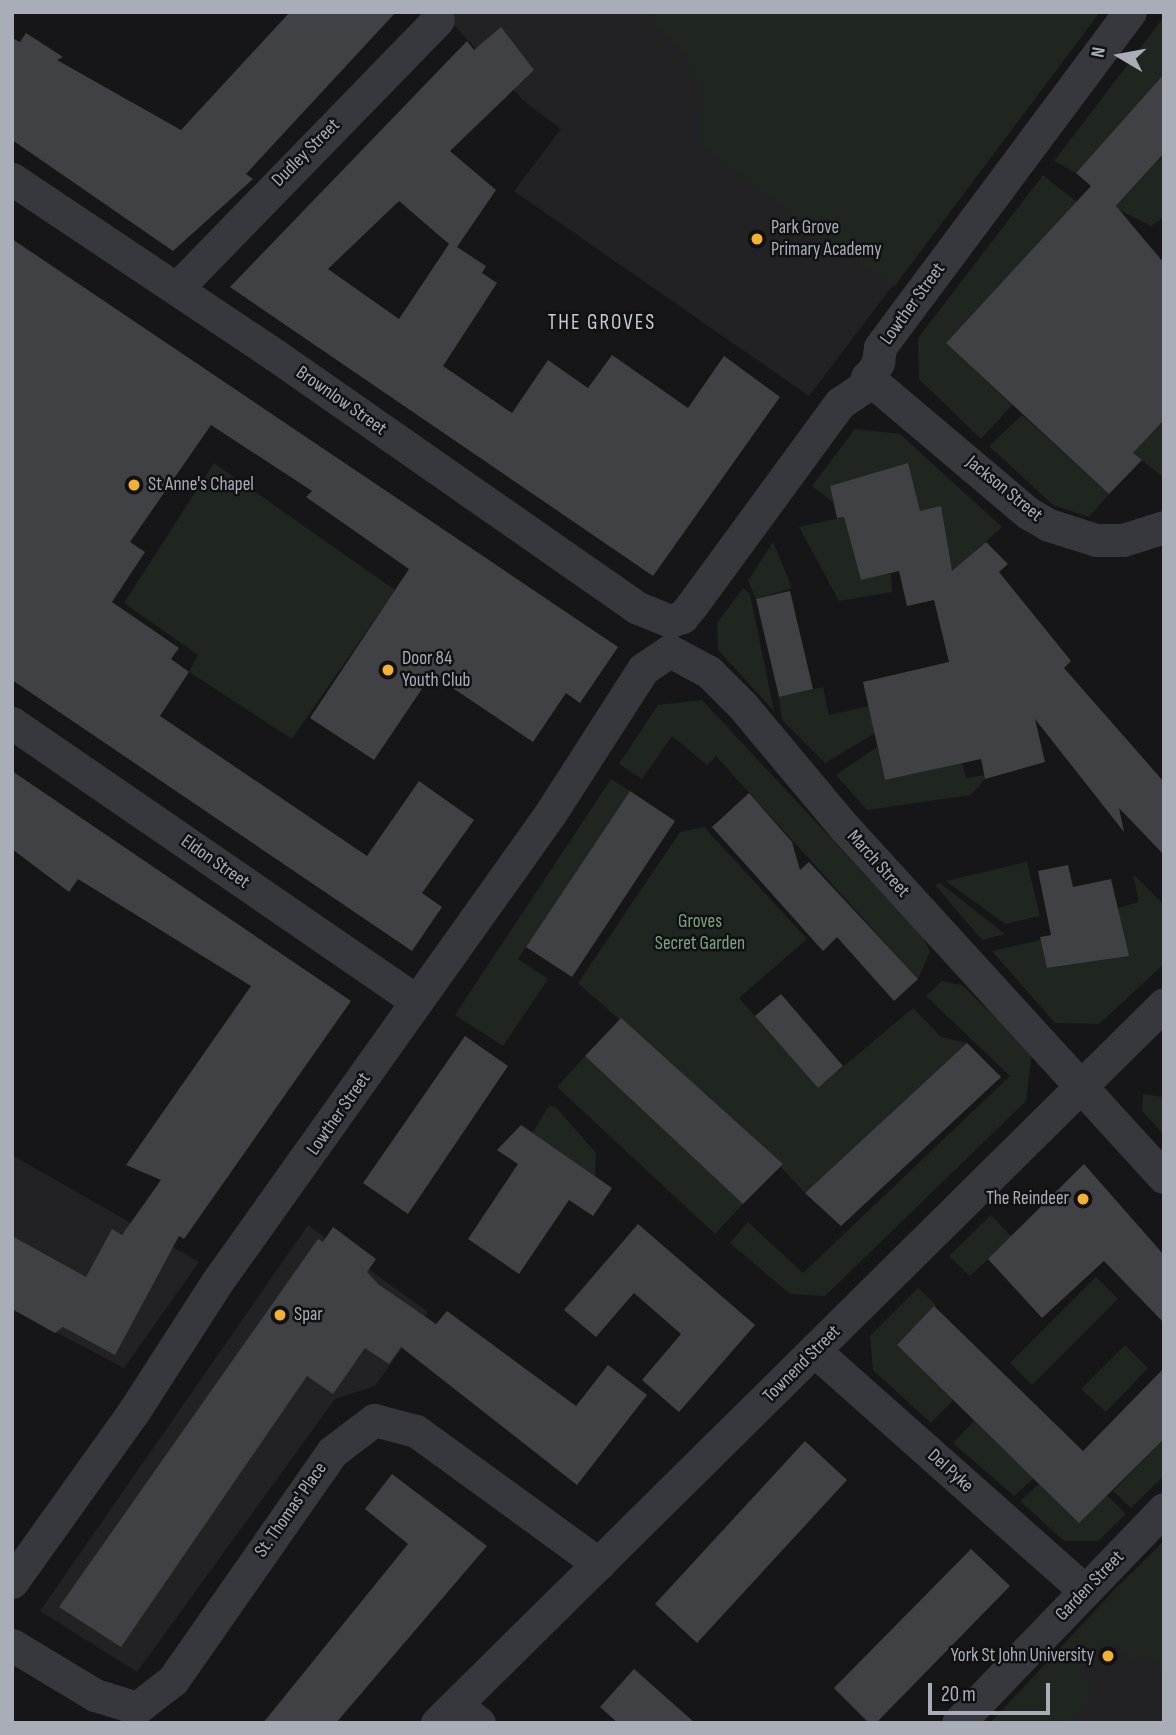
<!DOCTYPE html>
<style>
body{margin:0}
#map{position:relative;width:1176px;height:1735px;overflow:hidden;background:#161618;font-family:"Sofia Sans Condensed",sans-serif}
div>[style]{position:absolute}
.built>*{inset:0;background:#222225}
.green>*{inset:0;background:#1e261f}
.building>*{inset:0;background:#404145}
.street>*{height:33px;margin:-16.5px;padding:0 16.5px;transform-origin:16.5px;border-radius:16.5px;background:#37383d}
.dots>*{width:19px;height:19px;translate:-50% -50%;box-sizing:border-box;border:4px solid #111113;border-radius:50%}
span{translate:-50% -50%;white-space:nowrap;text-align:center;line-height:1.15;-webkit-text-stroke:5px #111113;paint-order:stroke}
.street-label{font-size:19px;color:#a8adb8}
.poi-label{font-size:19px;color:#a8adb8}
.left{translate:0 -50%;text-align:left}
.right{translate:-100% -50%;text-align:right}
.park-label{font-size:19px;color:#7fa381}
.neighbourhood-label{font-size:21px;color:#c9ccd4;letter-spacing:2px}
.frame{position:absolute;inset:0;border:14px solid #a8adb8;pointer-events:none}
.north{position:absolute;left:1085px;top:21px;width:70px;height:70px;-webkit-text-stroke:5px #111113;paint-order:stroke;rotate:280deg;font-size:19px;font-weight:700;line-height:28px;text-align:center;color:#a8adb8}
.north::after{content:'';display:block;margin:auto;width:24px;height:32px;background:#a8adb8;clip-path:polygon(50% 0,100% 100%,50% 72%,0 100%)}
.scale{position:absolute;left:928px;top:1683px;width:122px;height:32px;box-sizing:border-box;border:4px solid #a8adb8;border-top:0;padding-left:9px;font-size:21px;line-height:24px;white-space:nowrap;color:#a8adb8;-webkit-text-stroke:5px #111113;paint-order:stroke}
</style>
<div id="map">
<div class="built">
<div style="clip-path:polygon(442px 12px,1100px 12px,809px 396px,514px 191px,561px 129px,524px 101px)"></div>
<div style="clip-path:polygon(12px 1155px,199px 1262px,124px 1368px,12px 1309px)"></div>
<div style="clip-path:polygon(308px 1225px,428px 1312px,375px 1386px,335px 1399px,137px 1672px,40px 1611px)"></div>
<div style="clip-path:polygon(1164px 1541px,1164px 1723px,990px 1723px,1115px 1589px)"></div>
</div>
<div class="green">
<div style="clip-path:polygon(654px 12px,1100px 12px,894px 287px,700px 145px,703px 95px,684px 54px,650px 18px)"></div>
<div style="clip-path:polygon(1164px 17px,1164px 74px,1076px 173px,1054px 161px)"></div>
<div style="clip-path:polygon(1164px 153px,1164px 217px,1151px 226px,1115px 208px)"></div>
<div style="clip-path:polygon(1043px 175px,1077px 202px,946px 343px,1012px 405px,981px 439px,919px 379px,918px 338px)"></div>
<div style="clip-path:polygon(1022px 415px,1109px 494px,1089px 517px,1053px 505px,989px 446px)"></div>
<div style="clip-path:polygon(1164px 420px,1164px 478px,1133px 453px)"></div>
<div style="clip-path:polygon(855px 429px,900px 434px,1002px 527px,937px 585px,908px 464px,830px 486px,834px 503px,812px 486px)"></div>
<div style="clip-path:polygon(214px 463px,395px 590px,292px 739px,189px 672px,198px 655px,124px 603px)"></div>
<div style="clip-path:polygon(844px 517px,861px 580px,891px 573px,892px 592px,839px 601px,799px 527px)"></div>
<div style="clip-path:polygon(773px 542px,792px 588px,756px 599px,748px 581px)"></div>
<div style="clip-path:polygon(743px 588px,750px 594px,774px 711px,718px 650px,717px 623px)"></div>
<div style="clip-path:polygon(823px 687px,829px 715px,870px 706px,877px 732px,825px 763px,782px 720px,779px 697px)"></div>
<div style="clip-path:polygon(702px 700px,923px 937px,930px 952px,918px 979px,716px 756px,707px 765px,672px 736px,642px 779px,619px 764px,658px 705px)"></div>
<div style="clip-path:polygon(877px 747px,885px 780px,962px 763px,966px 778px,984px 775px,985px 779px,971px 795px,867px 810px,836px 775px)"></div>
<div style="clip-path:polygon(611px 779px,630px 791px,518px 959px,548px 979px,503px 1046px,455px 1015px)"></div>
<div style="clip-path:polygon(704px 827px,807px 939px,739px 998px,818px 1088px,913px 1008px,941px 1037px,967px 1043px,805px 1193px,779px 1165px,780px 1161px,578px 983px,680px 832px)"></div>
<div style="clip-path:polygon(1027px 862px,1040px 916px,1005px 924px,946px 881px)"></div>
<div style="clip-path:polygon(1133px 874px,1164px 905px,1164px 964px,1099px 1024px,1055px 1023px,992px 951px,1041px 940px,1048px 968px,1128px 956px,1118px 908px,1139px 902px)"></div>
<div style="clip-path:polygon(940px 883px,1005px 934px,982px 940px,935px 885px)"></div>
<div style="clip-path:polygon(942px 981px,962px 985px,1032px 1053px,1026px 1101px,825px 1296px,790px 1294px,730px 1243px,748px 1222px,803px 1273px,1010px 1076px,926px 996px)"></div>
<div style="clip-path:polygon(585px 1056px,743px 1204px,715px 1234px,557px 1087px)"></div>
<div style="clip-path:polygon(1143px 1094px,1164px 1097px,1164px 1135px,1142px 1111px)"></div>
<div style="clip-path:polygon(549px 1106px,555px 1106px,596px 1153px,595px 1177px,532px 1133px)"></div>
<div style="clip-path:polygon(991px 1215px,1012px 1237px,970px 1276px,949px 1256px)"></div>
<div style="clip-path:polygon(1096px 1277px,1118px 1299px,1032px 1385px,1010px 1363px)"></div>
<div style="clip-path:polygon(918px 1288px,936px 1305px,897px 1345px,953px 1400px,931px 1423px,873px 1370px,870px 1336px)"></div>
<div style="clip-path:polygon(1125px 1345px,1148px 1368px,1106px 1412px,1081px 1389px)"></div>
<div style="clip-path:polygon(974px 1421px,1034px 1478px,1014px 1496px,953px 1443px)"></div>
<div style="clip-path:polygon(1164px 1439px,1164px 1476px,1131px 1508px,1113px 1491px)"></div>
<div style="clip-path:polygon(1039px 1484px,1079px 1523px,1107px 1495px,1126px 1514px,1098px 1541px,1064px 1541px,1020px 1501px)"></div>
<div style="clip-path:polygon(1164px 1541px,1164px 1670px,1148px 1654px,1137px 1666px,1110px 1640px,1078px 1674px,1097px 1693px,1068px 1723px,990px 1723px)"></div>
</div>
<div class="building">
<div style="clip-path:polygon(290px 12px,396px 12px,246px 174px,253px 179px,173px 251px,12px 140px,12px 38px,20px 42px,26px 33px,63px 57px,57px 60px,181px 130px)"></div>
<div style="clip-path:polygon(evenodd,501px 27px,534px 70px,450px 151px,496px 190px,457px 247px,486px 266px,482px 273px,497px 283px,443px 366px,512px 413px,548px 360px,588px 388px,612px 355px,688px 408px,724px 356px,780px 397px,653px 576px,230px 287px,467px 41px,474px 50px,501px 27px,399px 201px,449px 244px,399px 319px,328px 269px,399px 201px)"></div>
<div style="clip-path:polygon(1164px 74px,1164px 153px,1116px 206px,1164px 263px,1164px 420px,1133px 453px,1142px 460px,1109px 494px,946px 343px,1091px 186px,1076px 173px)"></div>
<div style="clip-path:polygon(12px 239px,618px 647px,580px 703px,566px 693px,533px 742px,432px 674px,374px 760px,310px 718px,409px 569px,306px 497px,312px 491px,211px 425px,130px 542px,145px 552px,112px 602px,179px 648px,171px 659px,189px 672px,160px 716px,367px 856px,419px 781px,474px 820px,422px 893px,442px 907px,412px 951px,12px 680px)"></div>
<div style="clip-path:polygon(908px 463px,920px 511px,941px 506px,952px 571px,986px 542px,1008px 564px,999px 572px,1071px 661px,1064px 668px,1164px 782px,1164px 855px,1119px 808px,1124px 832px,1035px 719px,1045px 762px,985px 779px,981px 759px,885px 780px,863px 682px,949px 662px,934px 600px,907px 606px,899px 571px,861px 580px,844px 517px,837px 518px,830px 486px)"></div>
<div style="clip-path:polygon(790px 591px,813px 689px,779px 697px,756px 599px)"></div>
<div style="clip-path:polygon(12px 771px,351px 1001px,184px 1239px,179px 1236px,115px 1355px,63px 1327px,55px 1333px,12px 1309px,12px 1236px,86px 1277px,112px 1229px,122px 1235px,161px 1180px,126px 1165px,251px 986px,78px 879px,69px 892px,12px 849px)"></div>
<div style="clip-path:polygon(630px 791px,675px 821px,572px 977px,526px 947px)"></div>
<div style="clip-path:polygon(749px 793px,792px 842px,800px 870px,809px 862px,918px 979px,894px 1001px,837px 937px,823px 951px,712px 827px)"></div>
<div style="clip-path:polygon(1068px 865px,1073px 887px,1111px 879px,1129px 956px,1047px 968px,1040px 937px,1051px 935px,1038px 871px)"></div>
<div style="clip-path:polygon(781px 994px,843px 1066px,818px 1088px,755px 1016px)"></div>
<div style="clip-path:polygon(621px 1018px,783px 1164px,743px 1204px,585px 1056px)"></div>
<div style="clip-path:polygon(465px 1036px,508px 1066px,408px 1214px,363px 1183px)"></div>
<div style="clip-path:polygon(967px 1043px,1001px 1077px,841px 1226px,805px 1193px)"></div>
<div style="clip-path:polygon(521px 1125px,612px 1188px,593px 1216px,569px 1200px,519px 1274px,468px 1239px,518px 1164px,497px 1150px)"></div>
<div style="clip-path:polygon(1084px 1164px,1164px 1255px,1164px 1323px,1104px 1261px,1042px 1318px,988px 1259px)"></div>
<div style="clip-path:polygon(638px 1224px,755px 1325px,679px 1412px,642px 1380px,681px 1334px,634px 1293px,596px 1337px,564px 1310px)"></div>
<div style="clip-path:polygon(333px 1227px,376px 1259px,367px 1272px,378px 1284px,436px 1324px,447px 1311px,576px 1406px,608px 1365px,647px 1395px,577px 1485px,401px 1347px,389px 1364px,365px 1348px,333px 1394px,307px 1376px,121px 1647px,59px 1607px,318px 1239px,323px 1242px)"></div>
<div style="clip-path:polygon(934px 1306px,1083px 1451px,1164px 1368px,1164px 1439px,1079px 1523px,897px 1345px)"></div>
<div style="clip-path:polygon(805px 1441px,847px 1480px,697px 1643px,655px 1604px)"></div>
<div style="clip-path:polygon(392px 1474px,487px 1546px,336px 1723px,263px 1723px,408px 1544px,365px 1509px)"></div>
<div style="clip-path:polygon(971px 1549px,1010px 1586px,876px 1723px,869px 1723px,834px 1688px)"></div>
<div style="clip-path:polygon(634px 1669px,695px 1723px,618px 1723px,600px 1707px)"></div>
</div>
<div class="street">
<div style="left:12px;top:179px;width:316px;rotate:33.8deg"></div>
<div style="left:275px;top:355px;width:442px;rotate:34.9deg"></div>
<div style="left:638px;top:608px;width:35px;rotate:22deg"></div>
<div style="left:670px;top:621px;width:13px;rotate:-18deg"></div>
<div style="left:682px;top:617px;width:16px;rotate:-50deg"></div>
<div style="left:692px;top:605px;width:250px;rotate:-53.8deg"></div>
<div style="left:840px;top:403px;width:27px;rotate:-34deg"></div>
<div style="left:862px;top:388px;width:31px;rotate:-58deg"></div>
<div style="left:878px;top:362px;width:15px;rotate:-82deg"></div>
<div style="left:880px;top:347px;width:418px;rotate:-53.3deg"></div>
<div style="left:177px;top:288px;width:374px;rotate:-45.8deg"></div>
<div style="left:867px;top:377px;width:211px;rotate:40.2deg"></div>
<div style="left:1028px;top:513px;width:24px;rotate:30deg"></div>
<div style="left:1049px;top:525px;width:49px;rotate:17.7deg"></div>
<div style="left:1096px;top:540px;width:27px"></div>
<div style="left:1123px;top:540px;width:43px;rotate:-17.6deg"></div>
<div style="left:12px;top:723px;width:491px;rotate:34.5deg"></div>
<div style="left:816px;top:1352px;width:360px;rotate:41.6deg"></div>
<div style="left:12px;top:1582px;width:206px;rotate:-54.5deg"></div>
<div style="left:132px;top:1414px;width:157px;rotate:-57.2deg"></div>
<div style="left:217px;top:1282px;width:574px;rotate:-54.57deg"></div>
<div style="left:550px;top:814px;width:172px;rotate:-57.3deg"></div>
<div style="left:643px;top:669px;width:32px;rotate:-34deg"></div>
<div style="left:670px;top:651px;width:44px;rotate:28.3deg"></div>
<div style="left:709px;top:672px;width:47px;rotate:45deg"></div>
<div style="left:742px;top:705px;width:159px;rotate:50.1deg"></div>
<div style="left:844px;top:827px;width:474px;rotate:47.6deg"></div>
<div style="left:12px;top:1645px;width:97px;rotate:31.1deg"></div>
<div style="left:95px;top:1695px;width:44px;rotate:17.2deg"></div>
<div style="left:137px;top:1708px;width:46px;rotate:-37.9deg"></div>
<div style="left:173px;top:1680px;width:278px;rotate:-55.1deg"></div>
<div style="left:332px;top:1452px;width:53px;rotate:-37.3deg"></div>
<div style="left:374px;top:1420px;width:43px;rotate:14.7deg"></div>
<div style="left:416px;top:1431px;width:226px;rotate:36deg"></div>
<div style="left:456px;top:1705px;width:29px;rotate:38deg"></div>
<div style="left:437px;top:1723px;width:1022px;rotate:-44.68deg"></div>
<div style="left:958px;top:1723px;width:297px;rotate:-46.1deg"></div>
</div>
<div class="dots">
<div style="left:757px;top:239px;background:#f2b134"></div>
<div style="left:134px;top:485px;background:#f2b134"></div>
<div style="left:388px;top:670px;background:#f2b134"></div>
<div style="left:1083px;top:1199px;background:#f2b134"></div>
<div style="left:280px;top:1315px;background:#f2b134"></div>
<div style="left:1108px;top:1656px;background:#f2b134"></div>
</div>
<div class="street-label">
<span style="left:306px;top:153px;rotate:-45deg">Dudley Street</span>
<span style="left:913px;top:304px;rotate:-54deg">Lowther Street</span>
<span style="left:341px;top:401px;rotate:35deg">Brownlow Street</span>
<span style="left:1004px;top:489px;rotate:39deg">Jackson Street</span>
<span style="left:215px;top:862px;rotate:35deg">Eldon Street</span>
<span style="left:878px;top:864px;rotate:48deg">March Street</span>
<span style="left:339px;top:1114px;rotate:-55deg">Lowther Street</span>
<span style="left:802px;top:1364px;rotate:-45deg">Townend Street</span>
<span style="left:950px;top:1471px;rotate:42deg">Del Pyke</span>
<span style="left:291px;top:1510px;rotate:-55deg">St. Thomas' Place</span>
<span style="left:1090px;top:1586px;rotate:-46deg">Garden Street</span>
</div>
<div class="poi-label">
<span class="left" style="left:771px;top:239px">Park Grove<br>Primary Academy</span>
<span class="left" style="left:148px;top:485px">St Anne's Chapel</span>
<span class="left" style="left:402px;top:670px">Door 84<br>Youth Club</span>
<span class="right" style="left:1069px;top:1199px">The Reindeer</span>
<span class="left" style="left:294px;top:1315px">Spar</span>
<span class="right" style="left:1094px;top:1656px">York St John University</span>
</div>
<div class="park-label">
<span style="left:700px;top:933px">Groves<br>Secret Garden</span>
</div>
<div class="neighbourhood-label">
<span style="left:602px;top:323px">THE GROVES</span>
</div>
<div class="frame"></div>
<div class="north">N</div>
<div class="scale">20 m</div>
</div>
